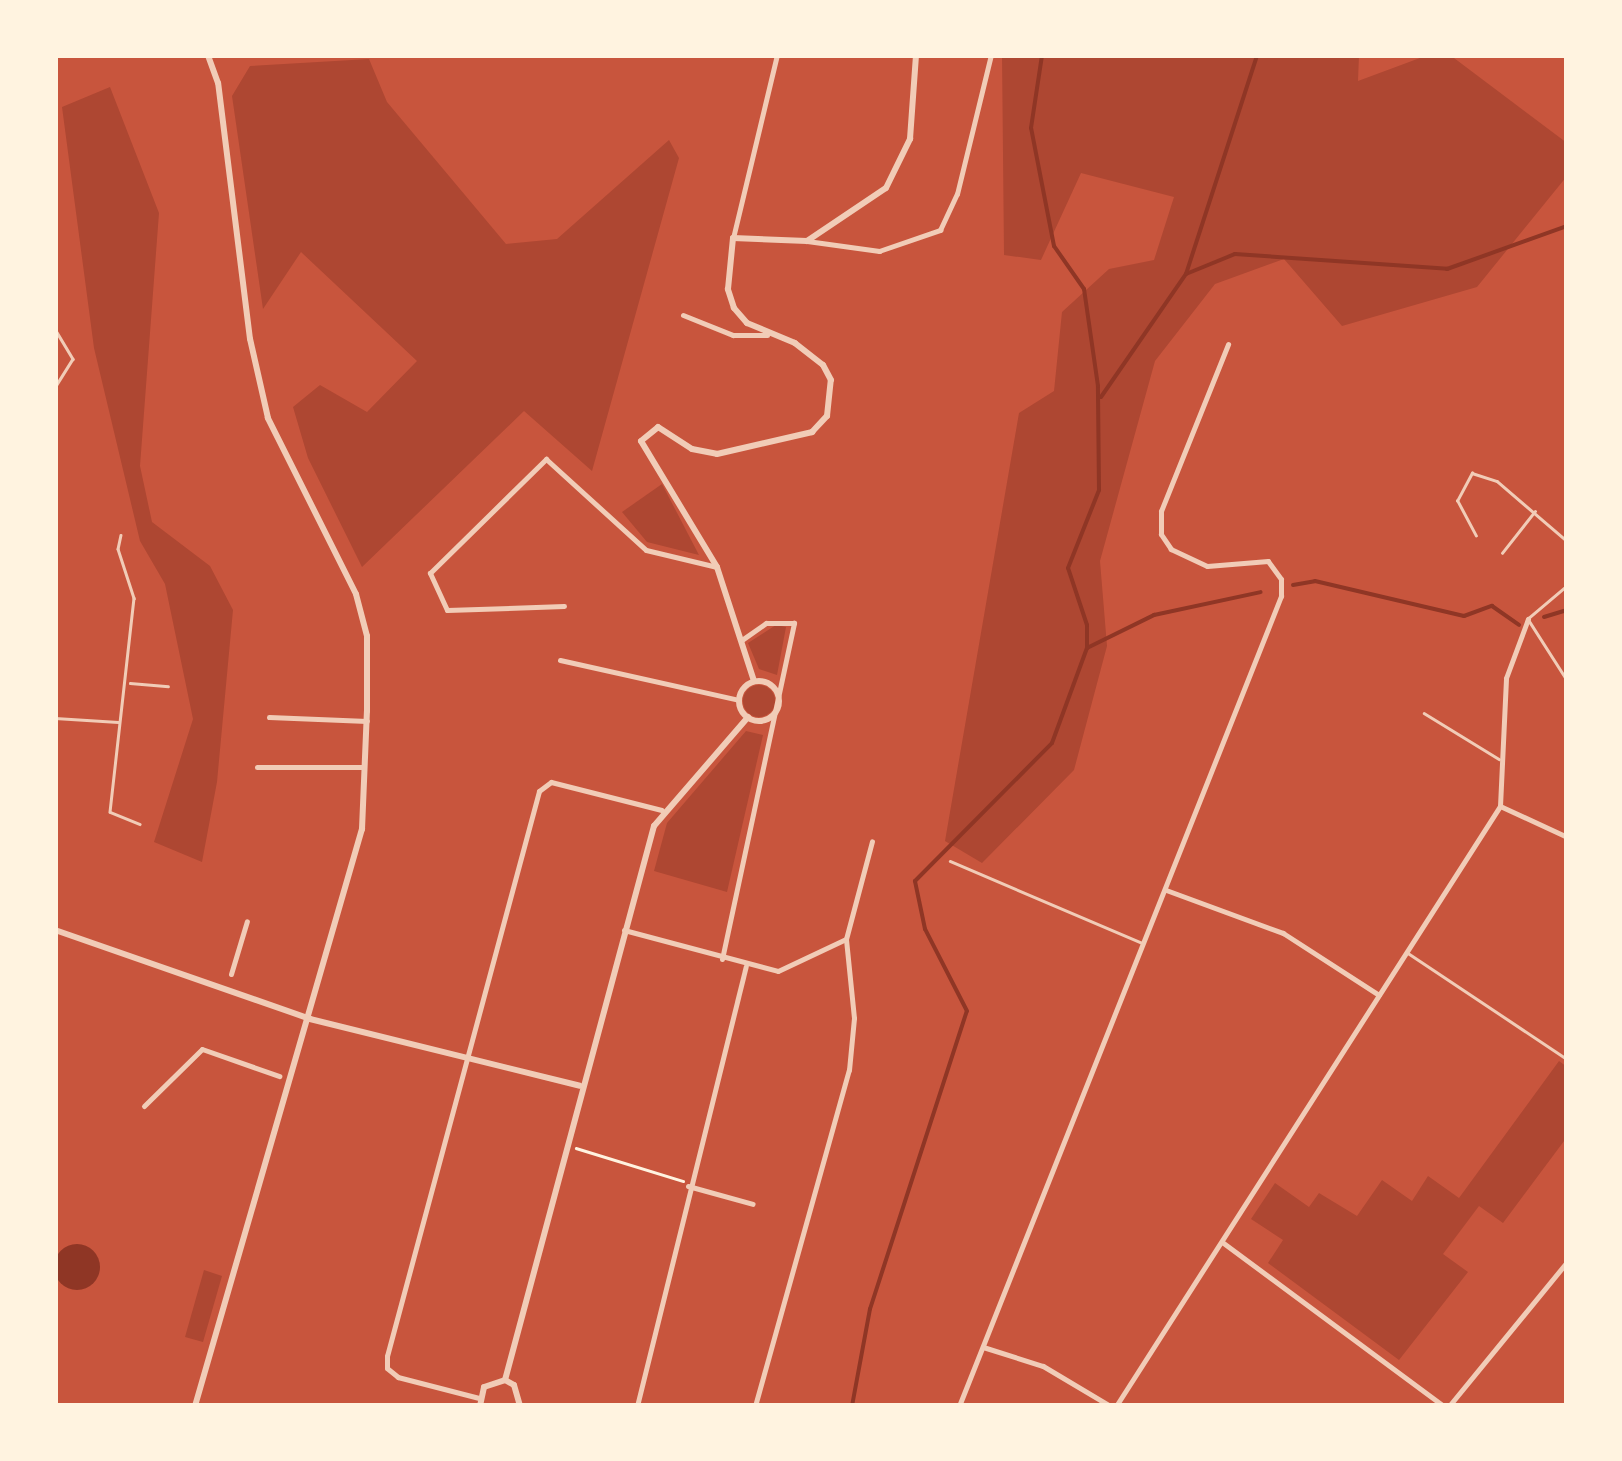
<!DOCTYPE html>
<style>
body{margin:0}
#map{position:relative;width:1622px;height:1461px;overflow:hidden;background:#c8553d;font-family:Karla,sans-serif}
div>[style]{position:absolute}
.green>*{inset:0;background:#ae4732}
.round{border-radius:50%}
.water>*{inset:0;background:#8f3625}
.stream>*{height:4px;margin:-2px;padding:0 2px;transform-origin:2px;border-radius:2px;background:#8f3625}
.path>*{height:2.5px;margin:-1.25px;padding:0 1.25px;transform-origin:1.25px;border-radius:1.25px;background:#fff3e0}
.service>*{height:2.5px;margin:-1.25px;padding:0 1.25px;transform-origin:1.25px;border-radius:1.25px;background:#f1ccb7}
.minor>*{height:5px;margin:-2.5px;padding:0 2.5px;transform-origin:2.5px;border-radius:2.5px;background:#f1ccb7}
.tertiary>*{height:6px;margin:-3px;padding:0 3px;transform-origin:3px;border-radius:3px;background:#f1ccb7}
.tertiary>.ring{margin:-3px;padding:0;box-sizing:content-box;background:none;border:6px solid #f1ccb7;border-radius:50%}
span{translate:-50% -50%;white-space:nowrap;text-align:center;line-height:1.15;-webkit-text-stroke:9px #fff3e0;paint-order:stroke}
.frame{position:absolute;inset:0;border:58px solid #fff3e0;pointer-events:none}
</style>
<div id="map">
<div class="green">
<div style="clip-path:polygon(1002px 55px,1359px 55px,1358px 81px,1428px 55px,1450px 55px,1567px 143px,1567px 176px,1477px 287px,1342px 326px,1284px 259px,1215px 284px,1155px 361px,1100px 561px,1107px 646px,1074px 770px,982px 863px,945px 841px,1019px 413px,1054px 391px,1062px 312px,1109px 269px,1154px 260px,1174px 197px,1081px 173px,1041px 260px,1004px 255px)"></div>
<div style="clip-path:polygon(369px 59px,387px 102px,506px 244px,557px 239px,669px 140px,679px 158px,592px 471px,524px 411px,362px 567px,308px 458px,293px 407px,320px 385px,367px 412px,417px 361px,301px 252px,263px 309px,232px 96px,250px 66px)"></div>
<div style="clip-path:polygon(110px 87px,159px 213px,140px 466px,152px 522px,210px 566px,233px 610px,217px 782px,202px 862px,154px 842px,193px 719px,165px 584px,140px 541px,94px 348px,62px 107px)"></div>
<div style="clip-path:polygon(662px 484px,699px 555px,647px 542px,622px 512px)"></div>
<div style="clip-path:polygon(776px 625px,786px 627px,777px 675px,759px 669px,748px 643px)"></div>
<div class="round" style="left:743px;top:685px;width:32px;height:32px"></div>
<div style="clip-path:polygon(746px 731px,763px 735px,727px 892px,654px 871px,667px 823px)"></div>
<div style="clip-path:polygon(1559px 1061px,1567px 1067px,1567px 1137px,1503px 1223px,1479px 1206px,1443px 1254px,1468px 1272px,1399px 1360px,1268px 1263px,1283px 1240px,1251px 1219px,1275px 1183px,1309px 1207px,1319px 1193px,1357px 1216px,1382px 1180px,1412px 1201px,1428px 1176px,1459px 1198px)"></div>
<div style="clip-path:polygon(204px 1270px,222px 1276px,203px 1342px,185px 1337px)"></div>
</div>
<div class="water">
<div class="round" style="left:54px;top:1244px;width:46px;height:46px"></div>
</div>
<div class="stream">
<div style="left:1186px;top:274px;width:53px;rotate:-22.2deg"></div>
<div style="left:1235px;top:254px;width:213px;rotate:4deg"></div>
<div style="left:1447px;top:269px;width:127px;rotate:-19.7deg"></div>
<div style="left:1101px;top:397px;width:150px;rotate:-55.4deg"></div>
<div style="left:1186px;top:274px;width:230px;rotate:-72deg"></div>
<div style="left:1293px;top:585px;width:22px;rotate:-10deg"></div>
<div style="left:1315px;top:581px;width:153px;rotate:13.2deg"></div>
<div style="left:1464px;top:616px;width:30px;rotate:-20deg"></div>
<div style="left:1492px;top:606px;width:33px;rotate:35deg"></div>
<div style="left:1544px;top:617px;width:24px;rotate:-17deg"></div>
<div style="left:1087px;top:648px;width:75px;rotate:-26.2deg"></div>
<div style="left:1154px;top:615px;width:109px;rotate:-12.1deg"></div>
<div style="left:852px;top:1406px;width:99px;rotate:-79.5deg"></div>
<div style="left:870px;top:1309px;width:313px;rotate:-72deg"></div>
<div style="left:967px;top:1011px;width:92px;rotate:-117.1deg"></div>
<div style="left:925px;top:929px;width:49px;rotate:-101.8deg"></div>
<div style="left:915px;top:881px;width:194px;rotate:-45.2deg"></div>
<div style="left:1052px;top:743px;width:101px;rotate:-69.8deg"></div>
<div style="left:1087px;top:648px;width:23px;rotate:-90deg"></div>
<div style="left:1087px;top:625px;width:60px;rotate:-108.4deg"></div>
<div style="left:1068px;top:568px;width:84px;rotate:-68.3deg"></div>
<div style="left:1099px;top:490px;width:104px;rotate:-90.6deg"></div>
<div style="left:1098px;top:386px;width:98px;rotate:-98.2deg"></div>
<div style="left:1084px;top:289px;width:52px;rotate:-124.9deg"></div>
<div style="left:1054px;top:246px;width:120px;rotate:-101deg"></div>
<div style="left:1031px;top:128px;width:74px;rotate:-81.4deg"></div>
</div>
<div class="path">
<div style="left:576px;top:1148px;width:112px;rotate:17.1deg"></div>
</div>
<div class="service">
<div style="left:55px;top:329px;width:35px;rotate:59deg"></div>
<div style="left:73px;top:359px;width:34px;rotate:122deg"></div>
<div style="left:121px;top:535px;width:14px;rotate:102deg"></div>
<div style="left:118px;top:549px;width:52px;rotate:71.9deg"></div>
<div style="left:134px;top:598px;width:215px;rotate:96.4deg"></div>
<div style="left:110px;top:812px;width:32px;rotate:22deg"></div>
<div style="left:1476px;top:536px;width:40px;rotate:-118deg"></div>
<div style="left:1457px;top:501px;width:32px;rotate:-62deg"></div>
<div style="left:1472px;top:473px;width:26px;rotate:18deg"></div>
<div style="left:1497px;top:481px;width:92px;rotate:40.6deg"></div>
<div style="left:1502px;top:553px;width:53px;rotate:-51.8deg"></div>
<div style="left:1567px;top:586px;width:51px;rotate:139.8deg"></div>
<div style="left:1528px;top:619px;width:72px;rotate:57.4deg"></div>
<div style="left:130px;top:683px;width:38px;rotate:5deg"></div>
<div style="left:1424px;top:713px;width:88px;rotate:31.5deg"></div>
<div style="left:55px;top:718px;width:63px;rotate:3.6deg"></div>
<div style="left:950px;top:861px;width:209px;rotate:23.1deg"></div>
<div style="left:1408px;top:953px;width:191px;rotate:33.7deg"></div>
</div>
<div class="minor">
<div style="left:733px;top:238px;width:188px;rotate:-76.5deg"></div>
<div style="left:807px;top:241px;width:73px;rotate:7.9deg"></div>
<div style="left:879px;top:251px;width:65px;rotate:-19deg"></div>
<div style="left:940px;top:230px;width:40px;rotate:-65deg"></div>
<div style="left:957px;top:194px;width:143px;rotate:-76.3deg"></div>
<div style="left:683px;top:315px;width:54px;rotate:21.8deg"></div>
<div style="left:733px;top:335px;width:34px"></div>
<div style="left:564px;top:606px;width:117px;rotate:178deg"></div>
<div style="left:447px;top:610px;width:41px;rotate:-114.7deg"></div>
<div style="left:430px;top:573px;width:163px;rotate:-44.5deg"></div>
<div style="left:546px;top:459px;width:135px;rotate:42.3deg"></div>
<div style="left:646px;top:550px;width:73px;rotate:13.5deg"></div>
<div style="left:560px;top:660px;width:183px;rotate:12.6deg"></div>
<div style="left:269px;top:717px;width:98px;rotate:2.3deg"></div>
<div style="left:257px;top:767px;width:107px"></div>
<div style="left:1500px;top:806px;width:74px;rotate:24.8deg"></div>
<div style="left:1166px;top:890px;width:125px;rotate:20.2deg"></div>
<div style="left:1283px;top:933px;width:114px;rotate:32.9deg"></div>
<div style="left:624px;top:930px;width:159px;rotate:14.9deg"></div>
<div style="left:778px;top:971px;width:75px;rotate:-25.2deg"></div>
<div style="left:722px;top:959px;width:344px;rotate:-77.9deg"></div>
<div style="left:794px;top:623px;width:28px;rotate:180deg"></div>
<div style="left:766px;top:623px;width:29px;rotate:145deg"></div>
<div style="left:231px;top:974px;width:55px;rotate:-73.2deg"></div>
<div style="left:144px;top:1106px;width:81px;rotate:-44.5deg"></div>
<div style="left:202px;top:1049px;width:82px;rotate:19.3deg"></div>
<div style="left:688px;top:1186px;width:67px;rotate:15.5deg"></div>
<div style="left:1222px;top:1242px;width:276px;rotate:36.5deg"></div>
<div style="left:983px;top:1347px;width:63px;rotate:17.6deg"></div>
<div style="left:1043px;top:1366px;width:78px;rotate:30.8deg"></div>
<div style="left:479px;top:1398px;width:84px;rotate:-165.5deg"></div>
<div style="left:398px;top:1377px;width:14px;rotate:-141deg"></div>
<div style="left:387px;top:1368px;width:12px;rotate:-90deg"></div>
<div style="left:387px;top:1356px;width:585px;rotate:-74.94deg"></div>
<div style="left:539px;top:791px;width:15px;rotate:-37deg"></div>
<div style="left:551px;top:782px;width:114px;rotate:14.2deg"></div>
<div style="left:637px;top:1406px;width:453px;rotate:-76.1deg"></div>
<div style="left:755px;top:1406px;width:349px;rotate:-74.4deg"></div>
<div style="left:849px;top:1070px;width:52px;rotate:-84.5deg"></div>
<div style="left:854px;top:1018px;width:79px;rotate:-95.8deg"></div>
<div style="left:846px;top:939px;width:101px;rotate:-75.1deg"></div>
<div style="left:959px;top:1406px;width:872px;rotate:-68.32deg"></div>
<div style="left:1281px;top:596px;width:17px;rotate:-90deg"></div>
<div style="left:1281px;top:579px;width:22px;rotate:-126deg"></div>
<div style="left:1268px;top:561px;width:61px;rotate:175.3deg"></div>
<div style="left:1207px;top:566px;width:40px;rotate:-155deg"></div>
<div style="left:1171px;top:549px;width:18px;rotate:-124deg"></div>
<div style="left:1161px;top:534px;width:23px;rotate:-90deg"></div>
<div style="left:1161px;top:511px;width:180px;rotate:-68.1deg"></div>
<div style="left:1116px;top:1406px;width:712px;rotate:-57.38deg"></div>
<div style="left:1500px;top:806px;width:128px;rotate:-87.3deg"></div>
<div style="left:1506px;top:678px;width:63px;rotate:-69.6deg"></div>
<div style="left:1449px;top:1406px;width:186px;rotate:-50.7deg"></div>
</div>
<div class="tertiary">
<div class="ring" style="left:739px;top:681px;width:34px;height:34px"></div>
<div style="left:754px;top:681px;width:120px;rotate:-108deg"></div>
<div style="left:717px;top:567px;width:147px;rotate:-121.1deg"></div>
<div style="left:641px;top:441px;width:22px;rotate:-39deg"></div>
<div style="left:658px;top:427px;width:40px;rotate:32.9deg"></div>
<div style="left:692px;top:449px;width:25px;rotate:11deg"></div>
<div style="left:717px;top:454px;width:98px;rotate:-13deg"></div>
<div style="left:812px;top:432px;width:22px;rotate:-47deg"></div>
<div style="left:827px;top:416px;width:36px;rotate:-84deg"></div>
<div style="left:831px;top:380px;width:17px;rotate:-118deg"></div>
<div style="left:823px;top:365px;width:36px;rotate:-142deg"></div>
<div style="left:795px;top:343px;width:52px;rotate:-157.4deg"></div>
<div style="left:747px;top:323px;width:20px;rotate:-131deg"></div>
<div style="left:734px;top:308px;width:20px;rotate:-108deg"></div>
<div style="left:728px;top:289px;width:51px;rotate:-84.4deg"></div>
<div style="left:733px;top:238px;width:74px;rotate:2.3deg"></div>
<div style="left:807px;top:241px;width:95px;rotate:-33.9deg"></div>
<div style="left:886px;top:188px;width:55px;rotate:-63.9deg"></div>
<div style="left:910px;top:139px;width:84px;rotate:-85.9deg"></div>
<div style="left:55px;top:930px;width:270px;rotate:19.2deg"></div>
<div style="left:310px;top:1019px;width:278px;rotate:13.9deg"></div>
<div style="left:505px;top:1380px;width:574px;rotate:-74.95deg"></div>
<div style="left:654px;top:826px;width:144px;rotate:-49.2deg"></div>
<div style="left:195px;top:1406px;width:601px;rotate:-73.86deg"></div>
<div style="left:362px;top:829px;width:118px;rotate:-87.6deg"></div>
<div style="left:367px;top:711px;width:75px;rotate:-90deg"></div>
<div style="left:367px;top:636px;width:43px;rotate:-104.7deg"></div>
<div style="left:356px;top:594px;width:197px;rotate:-116.6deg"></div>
<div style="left:268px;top:418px;width:81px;rotate:-102.8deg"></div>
<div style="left:250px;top:339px;width:258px;rotate:-97.1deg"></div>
<div style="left:218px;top:83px;width:30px;rotate:-110deg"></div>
<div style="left:480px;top:1406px;width:19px;rotate:-78deg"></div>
<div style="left:484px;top:1387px;width:22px;rotate:-18deg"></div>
<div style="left:505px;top:1380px;width:10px;rotate:29deg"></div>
<div style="left:514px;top:1385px;width:22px;rotate:74deg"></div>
</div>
<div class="frame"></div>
</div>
